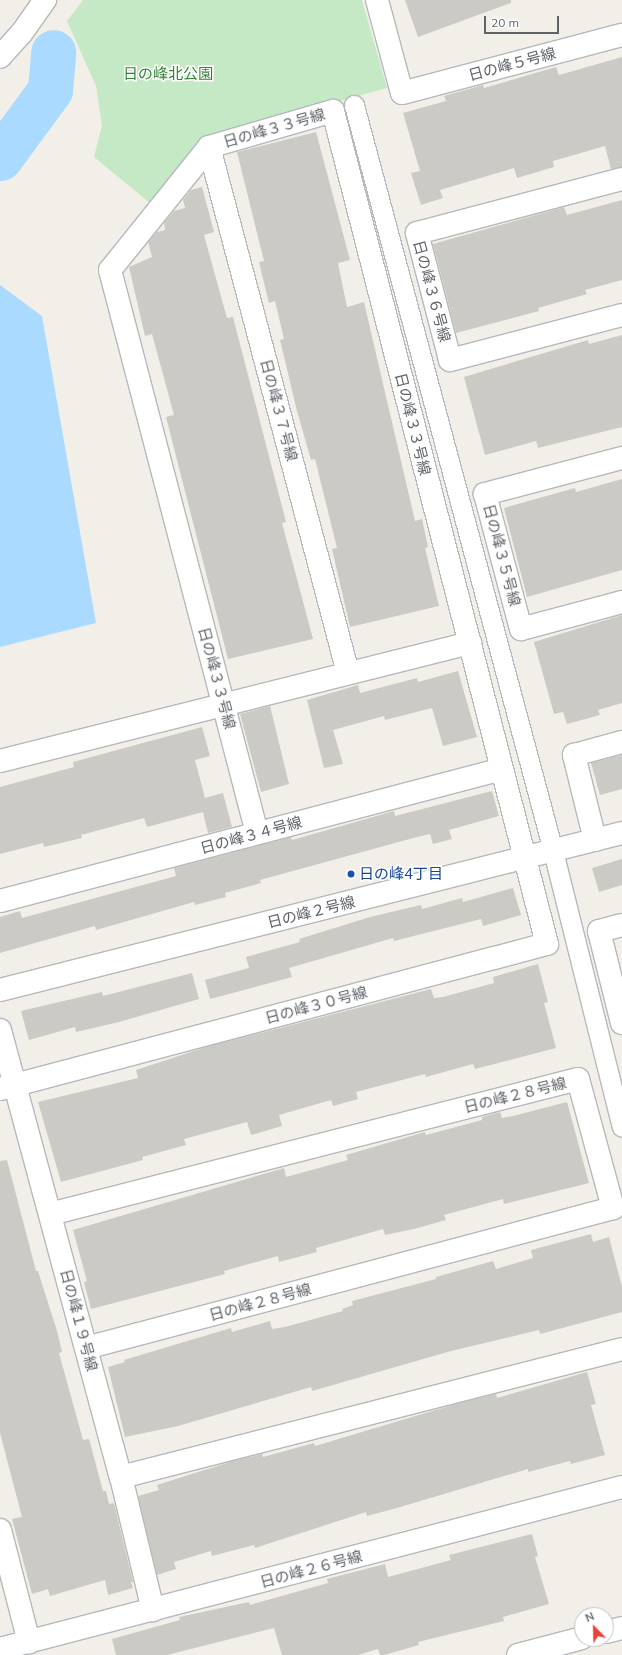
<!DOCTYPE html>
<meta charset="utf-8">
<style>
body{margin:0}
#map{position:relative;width:622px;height:1655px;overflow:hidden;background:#f1efe8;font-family:Mulish,"Noto Sans JP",sans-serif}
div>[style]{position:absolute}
.green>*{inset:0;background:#c5e8c5}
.water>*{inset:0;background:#aadaff}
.river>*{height:45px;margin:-22.5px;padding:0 22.5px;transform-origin:22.5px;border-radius:22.5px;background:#aadaff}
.building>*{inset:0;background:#cccac5}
.roads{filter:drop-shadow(1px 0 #b5b8bc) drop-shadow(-1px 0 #b5b8bc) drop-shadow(0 1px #b5b8bc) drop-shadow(0 -1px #b5b8bc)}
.pedestrian>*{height:19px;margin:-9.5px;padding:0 9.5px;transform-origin:9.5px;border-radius:9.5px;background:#fff}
.minor>*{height:22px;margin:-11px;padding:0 11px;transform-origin:11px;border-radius:11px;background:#fff}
.tertiary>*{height:22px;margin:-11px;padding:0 11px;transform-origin:11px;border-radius:11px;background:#fff}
.dots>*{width:11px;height:11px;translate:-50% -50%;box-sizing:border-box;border:2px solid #fff;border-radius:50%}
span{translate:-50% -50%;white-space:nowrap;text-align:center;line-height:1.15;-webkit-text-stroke:3px #fff;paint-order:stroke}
.street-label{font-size:15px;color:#5f6368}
.park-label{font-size:15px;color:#348238}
.transit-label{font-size:15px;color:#164399}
.left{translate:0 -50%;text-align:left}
.north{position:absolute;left:574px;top:1607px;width:40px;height:40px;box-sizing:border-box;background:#fff;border:1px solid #bfc1c3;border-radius:50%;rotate:337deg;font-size:11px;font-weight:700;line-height:16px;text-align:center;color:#5f6368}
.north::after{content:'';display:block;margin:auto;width:14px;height:18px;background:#ea4335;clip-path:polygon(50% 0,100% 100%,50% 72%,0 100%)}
.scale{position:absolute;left:484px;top:16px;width:75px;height:18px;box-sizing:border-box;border:2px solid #5f6368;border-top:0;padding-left:5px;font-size:12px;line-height:14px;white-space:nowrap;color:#5f6368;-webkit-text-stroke:3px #fff;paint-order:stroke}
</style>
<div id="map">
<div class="green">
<div style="clip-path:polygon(83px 0,362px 0,387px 88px,201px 139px,150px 203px,94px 157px,102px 126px,96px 86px,67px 21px)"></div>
</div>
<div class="water">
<div style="clip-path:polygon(0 285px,42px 316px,96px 623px,0 647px)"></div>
</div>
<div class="river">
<div style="left:0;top:158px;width:84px;rotate:-53.7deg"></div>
<div style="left:50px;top:90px;width:38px;rotate:-85deg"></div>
</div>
<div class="building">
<div style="clip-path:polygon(405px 0,511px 0,511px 3px,418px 37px)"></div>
<div style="clip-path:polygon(622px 57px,622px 167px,611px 169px,605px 146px,553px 161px,554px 167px,517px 178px,514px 168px,440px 190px,443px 198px,421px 205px,411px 173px,420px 171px,403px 113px,446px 101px,444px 96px,483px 85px,484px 88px,556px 67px,559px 75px)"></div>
<div style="clip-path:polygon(316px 132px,350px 260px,338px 263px,347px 307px,364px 302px,415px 521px,422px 519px,428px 547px,425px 548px,439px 606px,350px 627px,332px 549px,337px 548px,315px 459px,311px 460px,297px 411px,280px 340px,284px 339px,275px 301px,269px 303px,266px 291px,259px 262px,264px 261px,237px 152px)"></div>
<div style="clip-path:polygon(202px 187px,214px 232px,204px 235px,227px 318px,233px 317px,286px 522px,282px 523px,313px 639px,228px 659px,166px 417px,174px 415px,152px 334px,145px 336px,129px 267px,152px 257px,148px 242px,157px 232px,165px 230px,164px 223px,174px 211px,185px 208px,183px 200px,191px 190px)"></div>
<div style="clip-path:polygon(622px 200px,622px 280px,585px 290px,587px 294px,538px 308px,539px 311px,456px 333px,433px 244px,564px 207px,567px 215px)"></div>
<div style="clip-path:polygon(622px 335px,622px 427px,538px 448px,536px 441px,485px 455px,464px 377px,588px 340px,589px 344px)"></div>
<div style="clip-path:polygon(622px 479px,622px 570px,527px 597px,504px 508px,575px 488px,576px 492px)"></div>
<div style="clip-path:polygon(622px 615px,622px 703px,598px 710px,600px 715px,567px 724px,563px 712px,554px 714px,534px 642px)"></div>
<div style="clip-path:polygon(458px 671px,477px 737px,443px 746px,432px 708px,385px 720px,384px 716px,333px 730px,343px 764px,324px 768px,307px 700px,358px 685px,360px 693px,417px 678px,418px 682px)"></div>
<div style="clip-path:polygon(270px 706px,289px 784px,261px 792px,240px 714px)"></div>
<div style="clip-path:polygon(202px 727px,210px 756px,195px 760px,205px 798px,223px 793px,232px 827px,208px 833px,203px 812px,147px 827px,144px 818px,81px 835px,82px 838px,44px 847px,43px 843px,0 854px,0 787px,74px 767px,73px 762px)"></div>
<div style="clip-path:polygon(622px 755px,622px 789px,600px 795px,591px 763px)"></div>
<div style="clip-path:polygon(492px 791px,499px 816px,449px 830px,452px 839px,433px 844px,430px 834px,417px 837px,260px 880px,261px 883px,225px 893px,226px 897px,195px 905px,194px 902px,96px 930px,95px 926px,0 953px,0 917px,20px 911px,22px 918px,176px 876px,174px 868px,291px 837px,292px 840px,394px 811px,395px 816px)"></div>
<div style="clip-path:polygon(622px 859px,622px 885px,599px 892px,592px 868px)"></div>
<div style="clip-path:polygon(513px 888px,521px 915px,483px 926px,481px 919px,394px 941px,393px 938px,289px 968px,292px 977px,210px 999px,205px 980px,249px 968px,246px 957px,300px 942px,299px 939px,370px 917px,421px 905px,422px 909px,462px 898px,463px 902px)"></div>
<div style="clip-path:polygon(538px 964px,548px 1002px,544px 1003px,556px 1048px,475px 1069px,473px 1064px,426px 1077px,425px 1074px,356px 1092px,358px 1099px,333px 1106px,331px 1100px,279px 1115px,282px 1126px,251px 1135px,247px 1122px,184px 1139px,186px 1145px,142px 1157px,143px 1160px,61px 1182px,38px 1102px,138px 1078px,136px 1070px,206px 1047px,431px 989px,434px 998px,443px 997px,494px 983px,493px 977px)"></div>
<div style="clip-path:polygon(192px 973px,199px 999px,119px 1022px,76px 1032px,75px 1027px,29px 1040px,21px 1011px,102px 992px,103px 996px)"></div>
<div style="clip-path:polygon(567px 1102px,589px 1183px,504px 1204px,503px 1199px,444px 1215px,446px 1220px,414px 1229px,385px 1235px,383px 1229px,316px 1248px,317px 1252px,279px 1262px,278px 1256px,224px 1271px,225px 1274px,91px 1309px,84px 1282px,87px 1281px,73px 1230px,284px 1168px,286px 1177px,348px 1160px,346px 1155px,425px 1132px,426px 1135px,482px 1120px,482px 1117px,500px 1112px,502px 1118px,513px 1116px)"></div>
<div style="clip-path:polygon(7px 1160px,36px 1271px,38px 1271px,57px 1331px,62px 1352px,59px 1353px,83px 1440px,89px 1439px,103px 1491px,106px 1491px,109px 1504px,114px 1503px,133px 1582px,131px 1582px,133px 1588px,108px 1595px,105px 1580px,50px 1596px,48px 1589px,32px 1594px,12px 1519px,22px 1517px,0 1433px,0 1161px)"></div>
<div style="clip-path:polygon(591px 1234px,593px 1242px,609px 1237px,622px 1287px,622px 1312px,540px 1334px,539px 1330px,451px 1351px,312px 1391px,311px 1387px,178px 1426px,125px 1437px,108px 1367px,125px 1362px,124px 1360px,231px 1328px,232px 1332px,270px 1321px,272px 1329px,285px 1327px,343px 1311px,342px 1309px,353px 1305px,352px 1301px,436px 1279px,436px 1277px,493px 1261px,496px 1269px,533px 1258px,531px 1250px)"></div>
<div style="clip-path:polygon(587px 1372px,596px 1404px,591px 1405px,605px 1455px,571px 1464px,570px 1461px,528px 1472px,528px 1469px,397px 1508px,367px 1516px,366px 1512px,255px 1548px,254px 1545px,212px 1556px,211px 1551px,174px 1562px,176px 1569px,157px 1575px,138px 1496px,159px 1490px,157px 1485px,233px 1461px,262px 1454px,263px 1457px,314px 1443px,315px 1446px,459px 1403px,496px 1394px,497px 1398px)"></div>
<div style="clip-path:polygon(532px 1534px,538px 1556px,535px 1557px,549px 1604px,503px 1617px,504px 1621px,418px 1642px,419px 1645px,384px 1655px,380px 1655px,378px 1649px,358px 1655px,282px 1655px,274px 1628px,167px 1655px,116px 1655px,112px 1639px,180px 1620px,179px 1617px,249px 1602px,250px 1605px,328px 1583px,327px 1579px,385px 1564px,388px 1577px,451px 1560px,449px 1555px)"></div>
</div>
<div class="roads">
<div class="pedestrian">
<div style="left:354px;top:105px;width:772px;rotate:75.06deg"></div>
<div style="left:553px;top:851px;width:284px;rotate:76deg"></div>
</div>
<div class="minor">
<div style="left:377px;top:0;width:96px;rotate:75deg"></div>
<div style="left:402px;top:93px;width:228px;rotate:-14.8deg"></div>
<div style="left:209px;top:147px;width:544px;rotate:75.2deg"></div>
<div style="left:622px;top:179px;width:212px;rotate:165.2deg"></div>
<div style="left:417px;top:233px;width:131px;rotate:75.4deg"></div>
<div style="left:450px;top:360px;width:178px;rotate:-14.7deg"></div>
<div style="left:622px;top:458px;width:142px;rotate:165.3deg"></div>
<div style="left:485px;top:494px;width:140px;rotate:75.1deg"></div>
<div style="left:521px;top:629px;width:105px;rotate:-15deg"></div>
<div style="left:0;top:761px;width:485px;rotate:-14.1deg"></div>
<div style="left:595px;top:840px;width:88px;rotate:-103.9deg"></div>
<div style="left:574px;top:755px;width:50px;rotate:-15.2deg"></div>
<div style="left:0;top:901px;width:519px;rotate:-14.73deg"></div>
<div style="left:622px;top:925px;width:24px;rotate:165deg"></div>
<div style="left:599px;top:931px;width:95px;rotate:76deg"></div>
<div style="left:0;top:990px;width:642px;rotate:-14.17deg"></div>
<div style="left:0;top:1030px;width:463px;rotate:74.9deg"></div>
<div style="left:121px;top:1477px;width:137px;rotate:76.5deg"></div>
<div style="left:0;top:1089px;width:566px;rotate:-14.85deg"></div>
<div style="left:547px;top:944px;width:860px;rotate:-104.41deg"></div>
<div style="left:333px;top:111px;width:129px;rotate:163.8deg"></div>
<div style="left:209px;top:147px;width:158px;rotate:128.8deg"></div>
<div style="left:110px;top:270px;width:582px;rotate:75.37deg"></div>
<div style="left:50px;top:1214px;width:545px;rotate:-14.34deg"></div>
<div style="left:578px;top:1079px;width:134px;rotate:74.8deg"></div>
<div style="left:613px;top:1208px;width:545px;rotate:165.12deg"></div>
<div style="left:121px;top:1477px;width:517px;rotate:-14.33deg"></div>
<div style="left:0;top:1530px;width:116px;rotate:75.5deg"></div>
<div style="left:606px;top:1632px;width:16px;rotate:-14deg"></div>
<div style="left:0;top:1649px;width:643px;rotate:-14.6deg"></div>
<div style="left:518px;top:1655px;width:66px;rotate:-14.9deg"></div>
</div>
<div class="tertiary">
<div style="left:0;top:57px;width:31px;rotate:-48deg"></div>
<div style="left:21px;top:34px;width:42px;rotate:-54.8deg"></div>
</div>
</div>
<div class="dots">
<div style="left:351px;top:874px;background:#1a4fb4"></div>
</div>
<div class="street-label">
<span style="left:512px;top:64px;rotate:-15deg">日の峰５号線</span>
<span style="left:274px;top:128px;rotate:-16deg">日の峰３３号線</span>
<span style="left:432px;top:291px;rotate:75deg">日の峰３６号線</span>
<span style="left:279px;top:410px;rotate:75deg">日の峰３７号線</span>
<span style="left:413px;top:424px;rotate:76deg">日の峰３３号線</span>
<span style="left:502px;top:555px;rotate:75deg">日の峰３５号線</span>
<span style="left:217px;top:678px;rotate:75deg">日の峰３３号線</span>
<span style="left:251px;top:835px;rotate:-15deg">日の峰３４号線</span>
<span style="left:311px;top:912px;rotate:-14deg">日の峰２号線</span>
<span style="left:316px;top:1005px;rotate:-15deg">日の峰３０号線</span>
<span style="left:515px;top:1095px;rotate:-14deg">日の峰２８号線</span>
<span style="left:260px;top:1302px;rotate:-15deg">日の峰２８号線</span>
<span style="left:79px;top:1320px;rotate:75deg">日の峰１９号線</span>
<span style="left:311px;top:1569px;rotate:-15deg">日の峰２６号線</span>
</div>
<div class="park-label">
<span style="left:168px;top:74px">日の峰北公園</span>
</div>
<div class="transit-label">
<span class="left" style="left:359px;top:874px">日の峰4丁目</span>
</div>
<div class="north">N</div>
<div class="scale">20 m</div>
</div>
